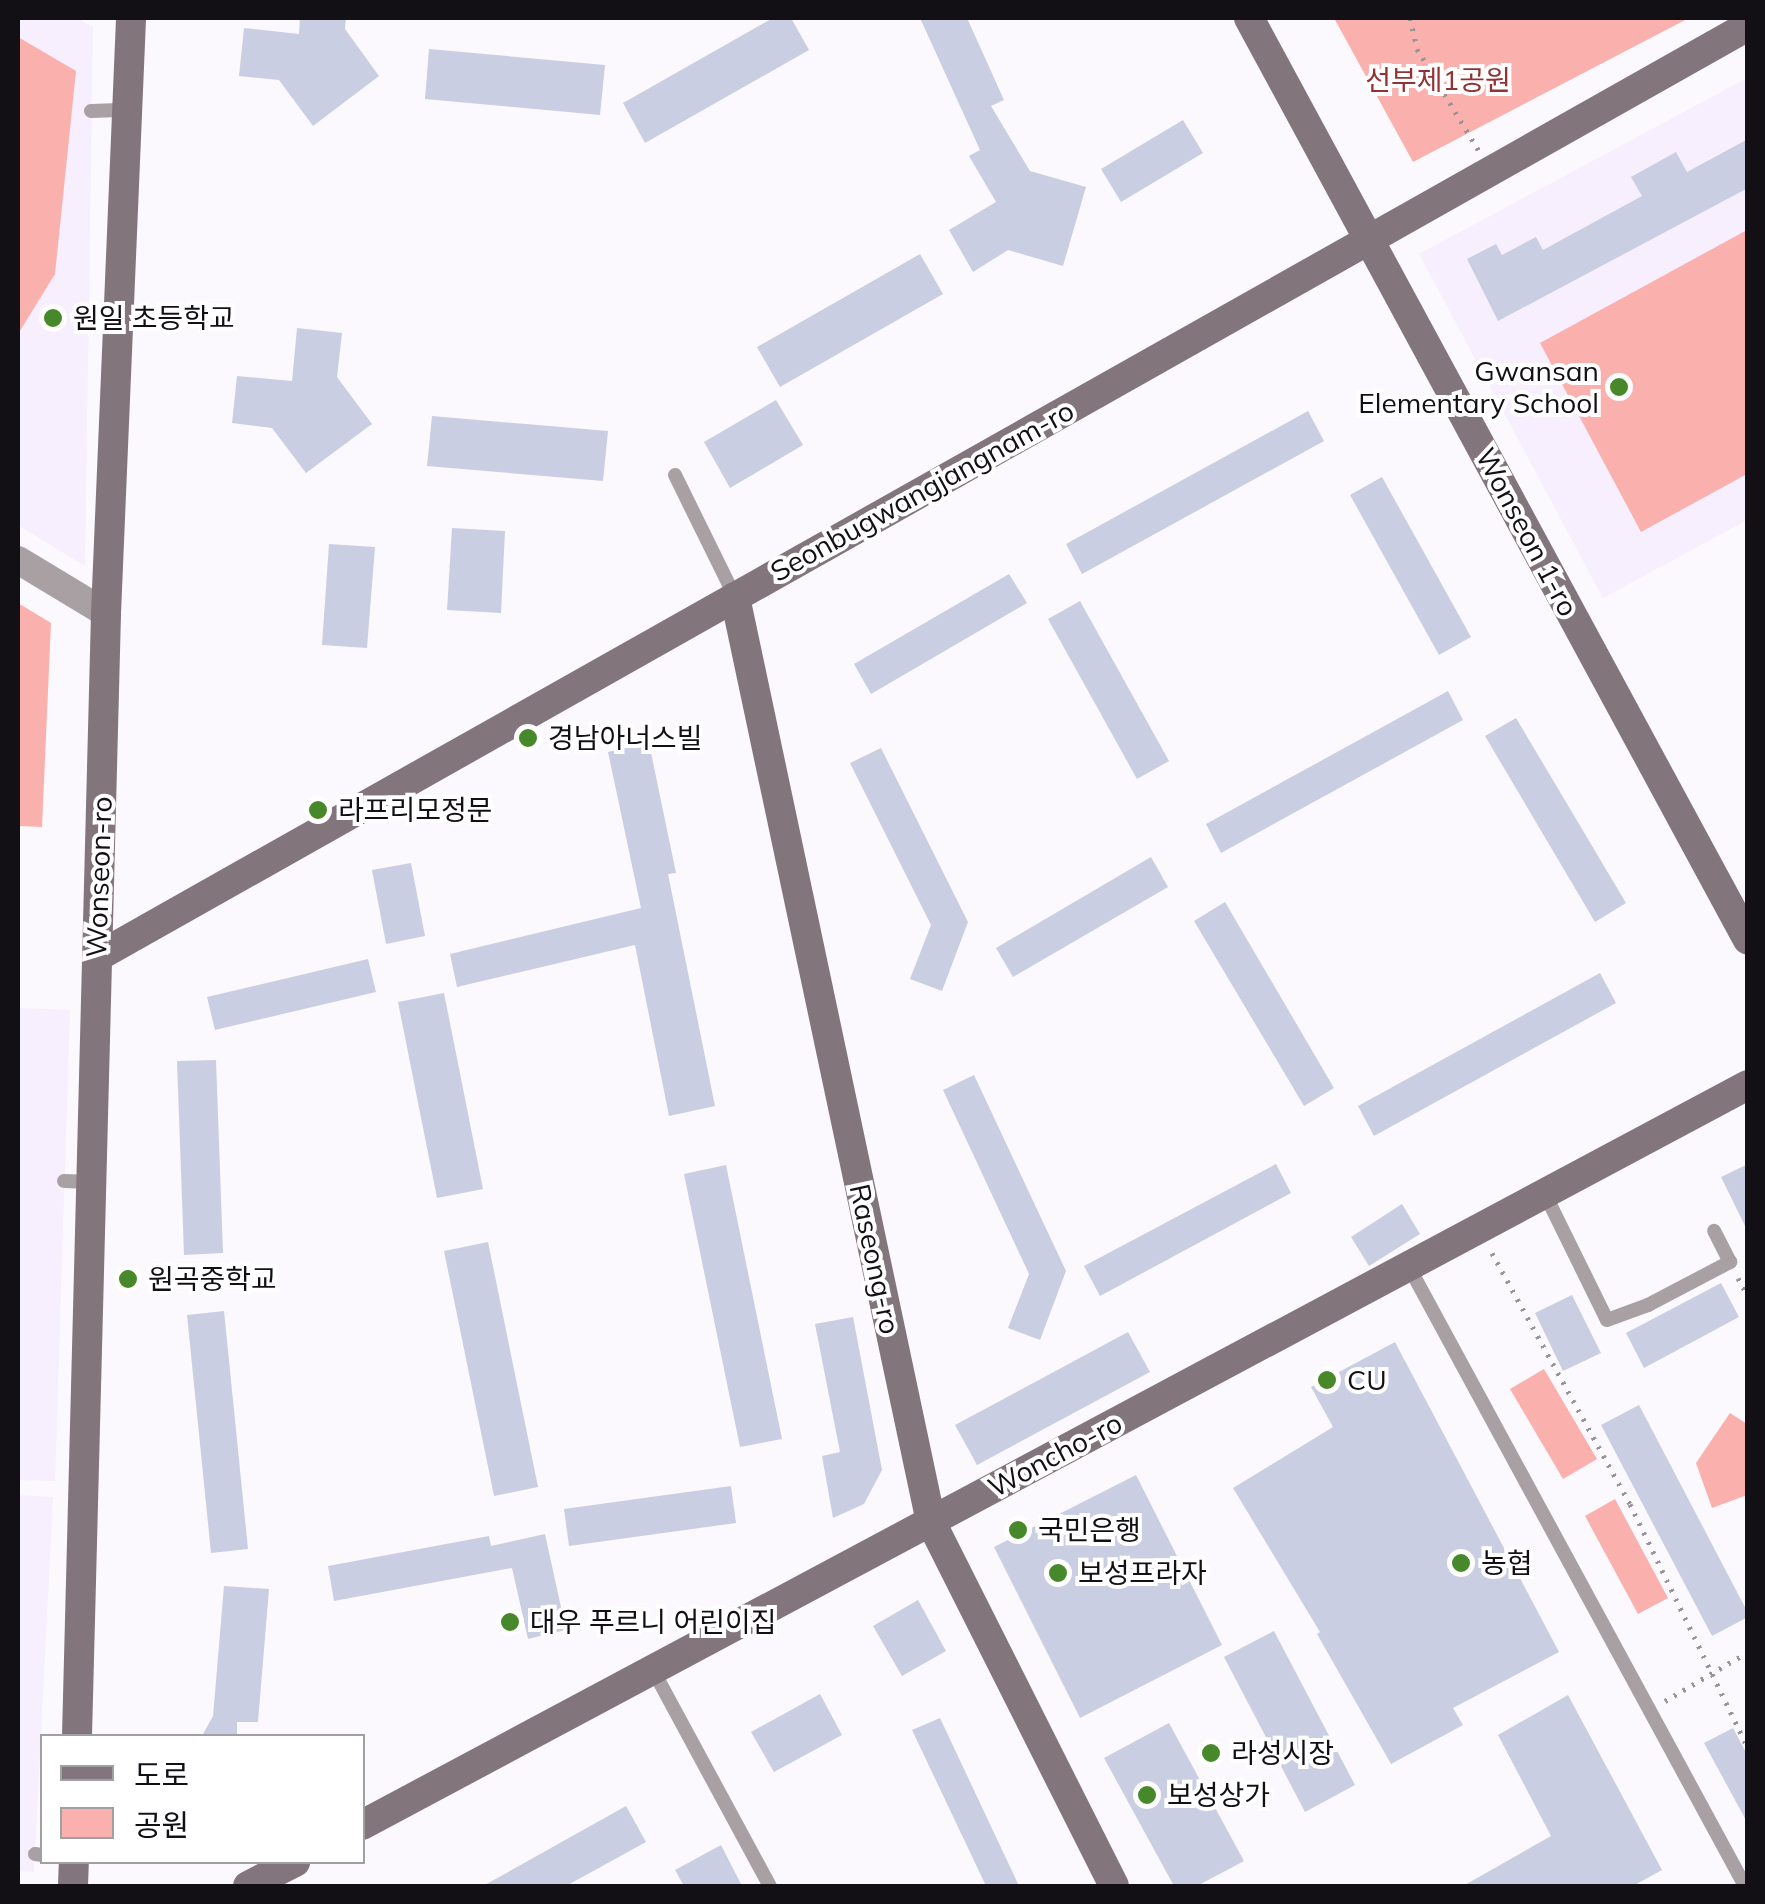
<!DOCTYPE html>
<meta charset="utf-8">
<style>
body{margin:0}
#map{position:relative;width:1765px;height:1904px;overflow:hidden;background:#fbf9fd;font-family:Mulish,"Noto Sans KR",sans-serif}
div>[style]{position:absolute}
.built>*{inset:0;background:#f7eefe}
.green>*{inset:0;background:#fab1ad}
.building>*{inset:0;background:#cacee2}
.path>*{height:5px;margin-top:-2.5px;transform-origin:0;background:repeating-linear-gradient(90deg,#97959a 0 2.5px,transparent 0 10.5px)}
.lane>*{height:14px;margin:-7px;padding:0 7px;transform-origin:7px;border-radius:7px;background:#a9a0a4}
.street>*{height:28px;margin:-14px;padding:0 14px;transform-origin:14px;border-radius:14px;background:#a9a0a4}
.secondary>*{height:30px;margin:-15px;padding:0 15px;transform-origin:15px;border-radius:15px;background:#82757b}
.dots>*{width:28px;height:28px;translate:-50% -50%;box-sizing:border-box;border:5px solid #fff;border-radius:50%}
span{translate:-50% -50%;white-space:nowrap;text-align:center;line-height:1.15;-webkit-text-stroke:8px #fff;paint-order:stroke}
.park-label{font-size:28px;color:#943133}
.poi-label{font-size:28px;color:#120f15}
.left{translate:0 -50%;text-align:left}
.right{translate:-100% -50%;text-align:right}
.street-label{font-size:28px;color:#120f15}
.frame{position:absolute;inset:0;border:20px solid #120f15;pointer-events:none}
.legend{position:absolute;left:40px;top:1734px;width:325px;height:130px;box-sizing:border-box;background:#fff;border:2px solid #a09fa1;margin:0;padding:12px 18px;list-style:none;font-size:30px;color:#120f15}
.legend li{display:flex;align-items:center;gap:20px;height:50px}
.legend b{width:50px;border:2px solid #a09fa1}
</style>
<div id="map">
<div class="built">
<div style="clip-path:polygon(18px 18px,76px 18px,93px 27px,85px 566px,18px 525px)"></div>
<div style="clip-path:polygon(1747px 78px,1747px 520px,1603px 598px,1419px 254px)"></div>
<div style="clip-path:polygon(18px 1008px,70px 1010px,55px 1481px,18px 1480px)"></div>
<div style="clip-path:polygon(18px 1495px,53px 1497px,34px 1872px,18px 1871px)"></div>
</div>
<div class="green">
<div style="clip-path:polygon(1334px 18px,1689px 18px,1413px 162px)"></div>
<div style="clip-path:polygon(18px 37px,76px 71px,55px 274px,18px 334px)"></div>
<div style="clip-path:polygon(1747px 230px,1747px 474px,1641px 532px,1540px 343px)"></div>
<div style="clip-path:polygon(18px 603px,51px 623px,42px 827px,18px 826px)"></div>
<div style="clip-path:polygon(1544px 1369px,1597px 1459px,1563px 1479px,1510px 1389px)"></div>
<div style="clip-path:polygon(1730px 1413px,1747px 1424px,1747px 1495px,1712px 1508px,1696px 1463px)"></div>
<div style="clip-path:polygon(1615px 1499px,1668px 1598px,1638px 1614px,1585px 1516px)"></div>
</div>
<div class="building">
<div style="clip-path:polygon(300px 18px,346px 18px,345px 29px,379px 76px,313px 126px,279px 80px,239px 76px,244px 28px,299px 34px)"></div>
<div style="clip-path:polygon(773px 18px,791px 18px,809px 50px,645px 143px,623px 103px)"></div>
<div style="clip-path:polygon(920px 18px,967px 18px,1004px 100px,991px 106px,1030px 171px,1086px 187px,1063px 266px,1008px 250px,973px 272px,949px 230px,996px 202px,969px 156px,980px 150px)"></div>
<div style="clip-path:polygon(429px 49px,605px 65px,600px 115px,425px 99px)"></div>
<div style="clip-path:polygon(1183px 120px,1203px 153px,1121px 202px,1101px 169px)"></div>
<div style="clip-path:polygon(1748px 139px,1748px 188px,1498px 321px,1467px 259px,1496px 244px,1502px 255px,1536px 237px,1543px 250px,1642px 196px,1631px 177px,1676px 152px,1687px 172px)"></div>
<div style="clip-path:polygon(920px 254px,943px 294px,780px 387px,757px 347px)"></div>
<div style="clip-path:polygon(297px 328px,342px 333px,337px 377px,372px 424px,306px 473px,272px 428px,232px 423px,237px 376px,292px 381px)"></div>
<div style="clip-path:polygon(776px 400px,803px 445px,730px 488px,704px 442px)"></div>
<div style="clip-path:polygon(1308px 411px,1324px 441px,1082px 574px,1066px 544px)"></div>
<div style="clip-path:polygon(432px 416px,608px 431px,603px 481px,427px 466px)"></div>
<div style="clip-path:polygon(1382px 477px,1471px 637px,1439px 655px,1350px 495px)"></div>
<div style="clip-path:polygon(452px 528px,505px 531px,501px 613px,447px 610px)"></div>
<div style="clip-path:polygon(329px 544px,375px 547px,367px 648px,322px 645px)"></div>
<div style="clip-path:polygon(1009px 574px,1027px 603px,871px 694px,854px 664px)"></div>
<div style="clip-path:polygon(1080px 601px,1169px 761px,1137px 779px,1048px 619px)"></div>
<div style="clip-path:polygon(1448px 691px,1463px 720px,1221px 853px,1206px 824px)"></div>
<div style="clip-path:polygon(1516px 718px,1626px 903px,1595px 922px,1485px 736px)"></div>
<div style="clip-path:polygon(649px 743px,676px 873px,668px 874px,715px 1106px,669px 1116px,635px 945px,457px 987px,450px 954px,641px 908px,608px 752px)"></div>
<div style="clip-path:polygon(881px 748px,968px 922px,942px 991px,910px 979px,931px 925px,850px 763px)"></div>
<div style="clip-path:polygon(1151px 857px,1168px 887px,1013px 977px,996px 948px)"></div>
<div style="clip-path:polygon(411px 863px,425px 936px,386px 944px,372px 870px)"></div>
<div style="clip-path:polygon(1225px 902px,1334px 1088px,1304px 1106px,1194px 921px)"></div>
<div style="clip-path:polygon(368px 959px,376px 992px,215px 1030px,207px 997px)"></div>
<div style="clip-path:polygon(1600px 973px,1616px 1003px,1374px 1136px,1358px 1106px)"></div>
<div style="clip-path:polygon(444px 993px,483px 1189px,437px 1198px,398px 1002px)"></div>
<div style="clip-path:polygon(216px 1060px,223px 1253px,184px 1255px,177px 1061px)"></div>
<div style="clip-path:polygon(974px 1075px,1066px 1271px,1040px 1340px,1008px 1328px,1029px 1274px,943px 1090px)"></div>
<div style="clip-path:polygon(1276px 1164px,1291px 1193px,1100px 1296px,1084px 1266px)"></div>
<div style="clip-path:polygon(1748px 1164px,1748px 1232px,1721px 1177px)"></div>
<div style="clip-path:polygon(726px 1165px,782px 1439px,740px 1447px,684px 1174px)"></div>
<div style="clip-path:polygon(1402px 1204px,1420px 1234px,1369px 1266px,1351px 1237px)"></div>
<div style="clip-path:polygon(488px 1242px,538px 1487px,494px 1496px,444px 1251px)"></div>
<div style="clip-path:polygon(1721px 1283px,1739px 1317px,1644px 1368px,1626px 1333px)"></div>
<div style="clip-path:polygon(1572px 1295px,1601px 1353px,1563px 1371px,1535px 1313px)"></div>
<div style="clip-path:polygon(224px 1311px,248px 1549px,211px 1553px,187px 1315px)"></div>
<div style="clip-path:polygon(853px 1317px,882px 1470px,864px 1504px,833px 1518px,822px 1456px,840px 1452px,815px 1324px)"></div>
<div style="clip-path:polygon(1128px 1332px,1150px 1372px,977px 1465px,955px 1425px)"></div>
<div style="clip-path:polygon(1395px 1342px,1559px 1652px,1453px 1708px,1463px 1725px,1391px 1764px,1317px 1634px,1320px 1632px,1233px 1488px,1333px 1427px,1311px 1387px)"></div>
<div style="clip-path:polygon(1639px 1405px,1748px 1613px,1748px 1617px,1712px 1636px,1601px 1425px)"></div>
<div style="clip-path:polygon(1136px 1475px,1222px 1645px,1080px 1718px,994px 1547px)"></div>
<div style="clip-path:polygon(731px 1486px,736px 1523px,569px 1546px,564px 1509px)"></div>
<div style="clip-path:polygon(545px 1534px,566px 1630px,528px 1639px,512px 1568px,334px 1601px,328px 1566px,489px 1536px,491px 1546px)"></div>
<div style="clip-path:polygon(224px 1586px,269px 1589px,258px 1722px,237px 1722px,237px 1736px,202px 1736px,213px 1716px)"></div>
<div style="clip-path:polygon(918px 1600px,946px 1651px,902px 1676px,873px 1626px)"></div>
<div style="clip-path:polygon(1274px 1631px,1355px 1785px,1305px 1812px,1224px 1657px)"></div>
<div style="clip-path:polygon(820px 1694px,842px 1735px,774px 1772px,751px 1732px)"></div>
<div style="clip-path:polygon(1568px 1695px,1662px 1870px,1633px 1886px,1463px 1886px,1551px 1836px,1498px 1735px)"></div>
<div style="clip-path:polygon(940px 1718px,1019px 1886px,986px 1886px,912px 1730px)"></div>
<div style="clip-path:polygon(1169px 1723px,1244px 1861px,1197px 1886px,1174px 1886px,1104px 1758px)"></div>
<div style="clip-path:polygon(1733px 1728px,1748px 1756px,1748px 1824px,1704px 1743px)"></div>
<div style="clip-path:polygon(626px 1806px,646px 1842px,566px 1886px,483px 1886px)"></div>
<div style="clip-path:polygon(721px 1845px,742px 1886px,684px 1886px,675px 1870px)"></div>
</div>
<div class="path">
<div style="left:1410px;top:18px;width:32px;rotate:77deg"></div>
<div style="left:1417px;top:49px;width:119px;rotate:58.7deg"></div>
<div style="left:1492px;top:1253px;width:286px;rotate:61.2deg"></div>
<div style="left:1630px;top:1504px;width:271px;rotate:64.2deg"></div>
<div style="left:1738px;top:1278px;width:21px;rotate:61deg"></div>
<div style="left:1665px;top:1701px;width:96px;rotate:-30.6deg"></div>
</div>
<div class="lane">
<div style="left:91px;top:111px;width:36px;rotate:-2deg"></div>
<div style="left:675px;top:475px;width:136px;rotate:63.8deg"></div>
<div style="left:64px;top:1181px;width:27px;rotate:2deg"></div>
<div style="left:1545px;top:1194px;width:140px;rotate:63.8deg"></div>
<div style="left:1607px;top:1320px;width:44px;rotate:-20.1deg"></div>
<div style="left:1648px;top:1305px;width:93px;rotate:-27.7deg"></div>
<div style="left:1730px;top:1262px;width:35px;rotate:-117deg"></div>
<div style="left:1409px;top:1267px;width:704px;rotate:61.51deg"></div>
<div style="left:653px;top:1670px;width:246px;rotate:61.6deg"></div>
<div style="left:35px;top:1854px;width:7px;rotate:8deg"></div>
</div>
<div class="street">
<div style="left:18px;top:560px;width:103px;rotate:31.1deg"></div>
</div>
<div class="secondary">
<div style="left:1249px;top:18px;width:1048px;rotate:61.58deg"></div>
<div style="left:735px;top:597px;width:946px;rotate:78.04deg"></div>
<div style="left:931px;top:1522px;width:407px;rotate:63.3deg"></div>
<div style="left:97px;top:957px;width:1895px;rotate:-29.42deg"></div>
<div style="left:77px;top:1736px;width:1123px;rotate:-88.52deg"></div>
<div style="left:106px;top:613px;width:596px;rotate:-87.59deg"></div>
<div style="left:362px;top:1825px;width:1571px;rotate:-28.1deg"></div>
<div style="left:73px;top:1886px;width:24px;rotate:-88deg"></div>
<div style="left:248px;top:1886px;width:53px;rotate:-27.1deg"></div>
</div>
<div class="dots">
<div style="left:53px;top:318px;background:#47882a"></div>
<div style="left:1619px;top:387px;background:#47882a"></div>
<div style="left:528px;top:738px;background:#47882a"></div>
<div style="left:318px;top:810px;background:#47882a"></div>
<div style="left:128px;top:1279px;background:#47882a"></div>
<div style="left:1327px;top:1380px;background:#47882a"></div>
<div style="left:1018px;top:1530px;background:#47882a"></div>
<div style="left:1461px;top:1563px;background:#47882a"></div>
<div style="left:1058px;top:1573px;background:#47882a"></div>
<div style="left:510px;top:1622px;background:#47882a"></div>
<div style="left:1211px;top:1753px;background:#47882a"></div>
<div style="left:1147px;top:1795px;background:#47882a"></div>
</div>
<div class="park-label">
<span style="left:1438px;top:80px">선부제1공원</span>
</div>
<div class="poi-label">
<span class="left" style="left:73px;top:318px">원일 초등학교</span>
<span class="right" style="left:1599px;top:387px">Gwansan<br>Elementary School</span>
<span class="left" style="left:548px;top:738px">경남아너스빌</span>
<span class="left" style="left:338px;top:810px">라프리모정문</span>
<span class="left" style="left:148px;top:1279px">원곡중학교</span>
<span class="left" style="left:1347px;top:1380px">CU</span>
<span class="left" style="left:1038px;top:1530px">국민은행</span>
<span class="left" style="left:1481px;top:1563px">농협</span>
<span class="left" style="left:1078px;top:1573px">보성프라자</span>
<span class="left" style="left:530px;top:1622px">대우 푸르니 어린이집</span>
<span class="left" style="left:1231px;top:1753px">라성시장</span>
<span class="left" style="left:1167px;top:1795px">보성상가</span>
</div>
<div class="street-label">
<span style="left:922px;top:491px;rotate:-29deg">Seonbugwangjangnam-ro</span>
<span style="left:1527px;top:532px;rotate:62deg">Wonseon 1-ro</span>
<span style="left:99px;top:877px;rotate:-88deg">Wonseon-ro</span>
<span style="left:875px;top:1259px;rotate:78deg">Raseong-ro</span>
<span style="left:1055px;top:1455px;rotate:-28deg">Woncho-ro</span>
</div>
<div class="frame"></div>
<ul class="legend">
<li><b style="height:12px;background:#82757b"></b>도로</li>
<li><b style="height:28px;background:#fab1ad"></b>공원</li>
</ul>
</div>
